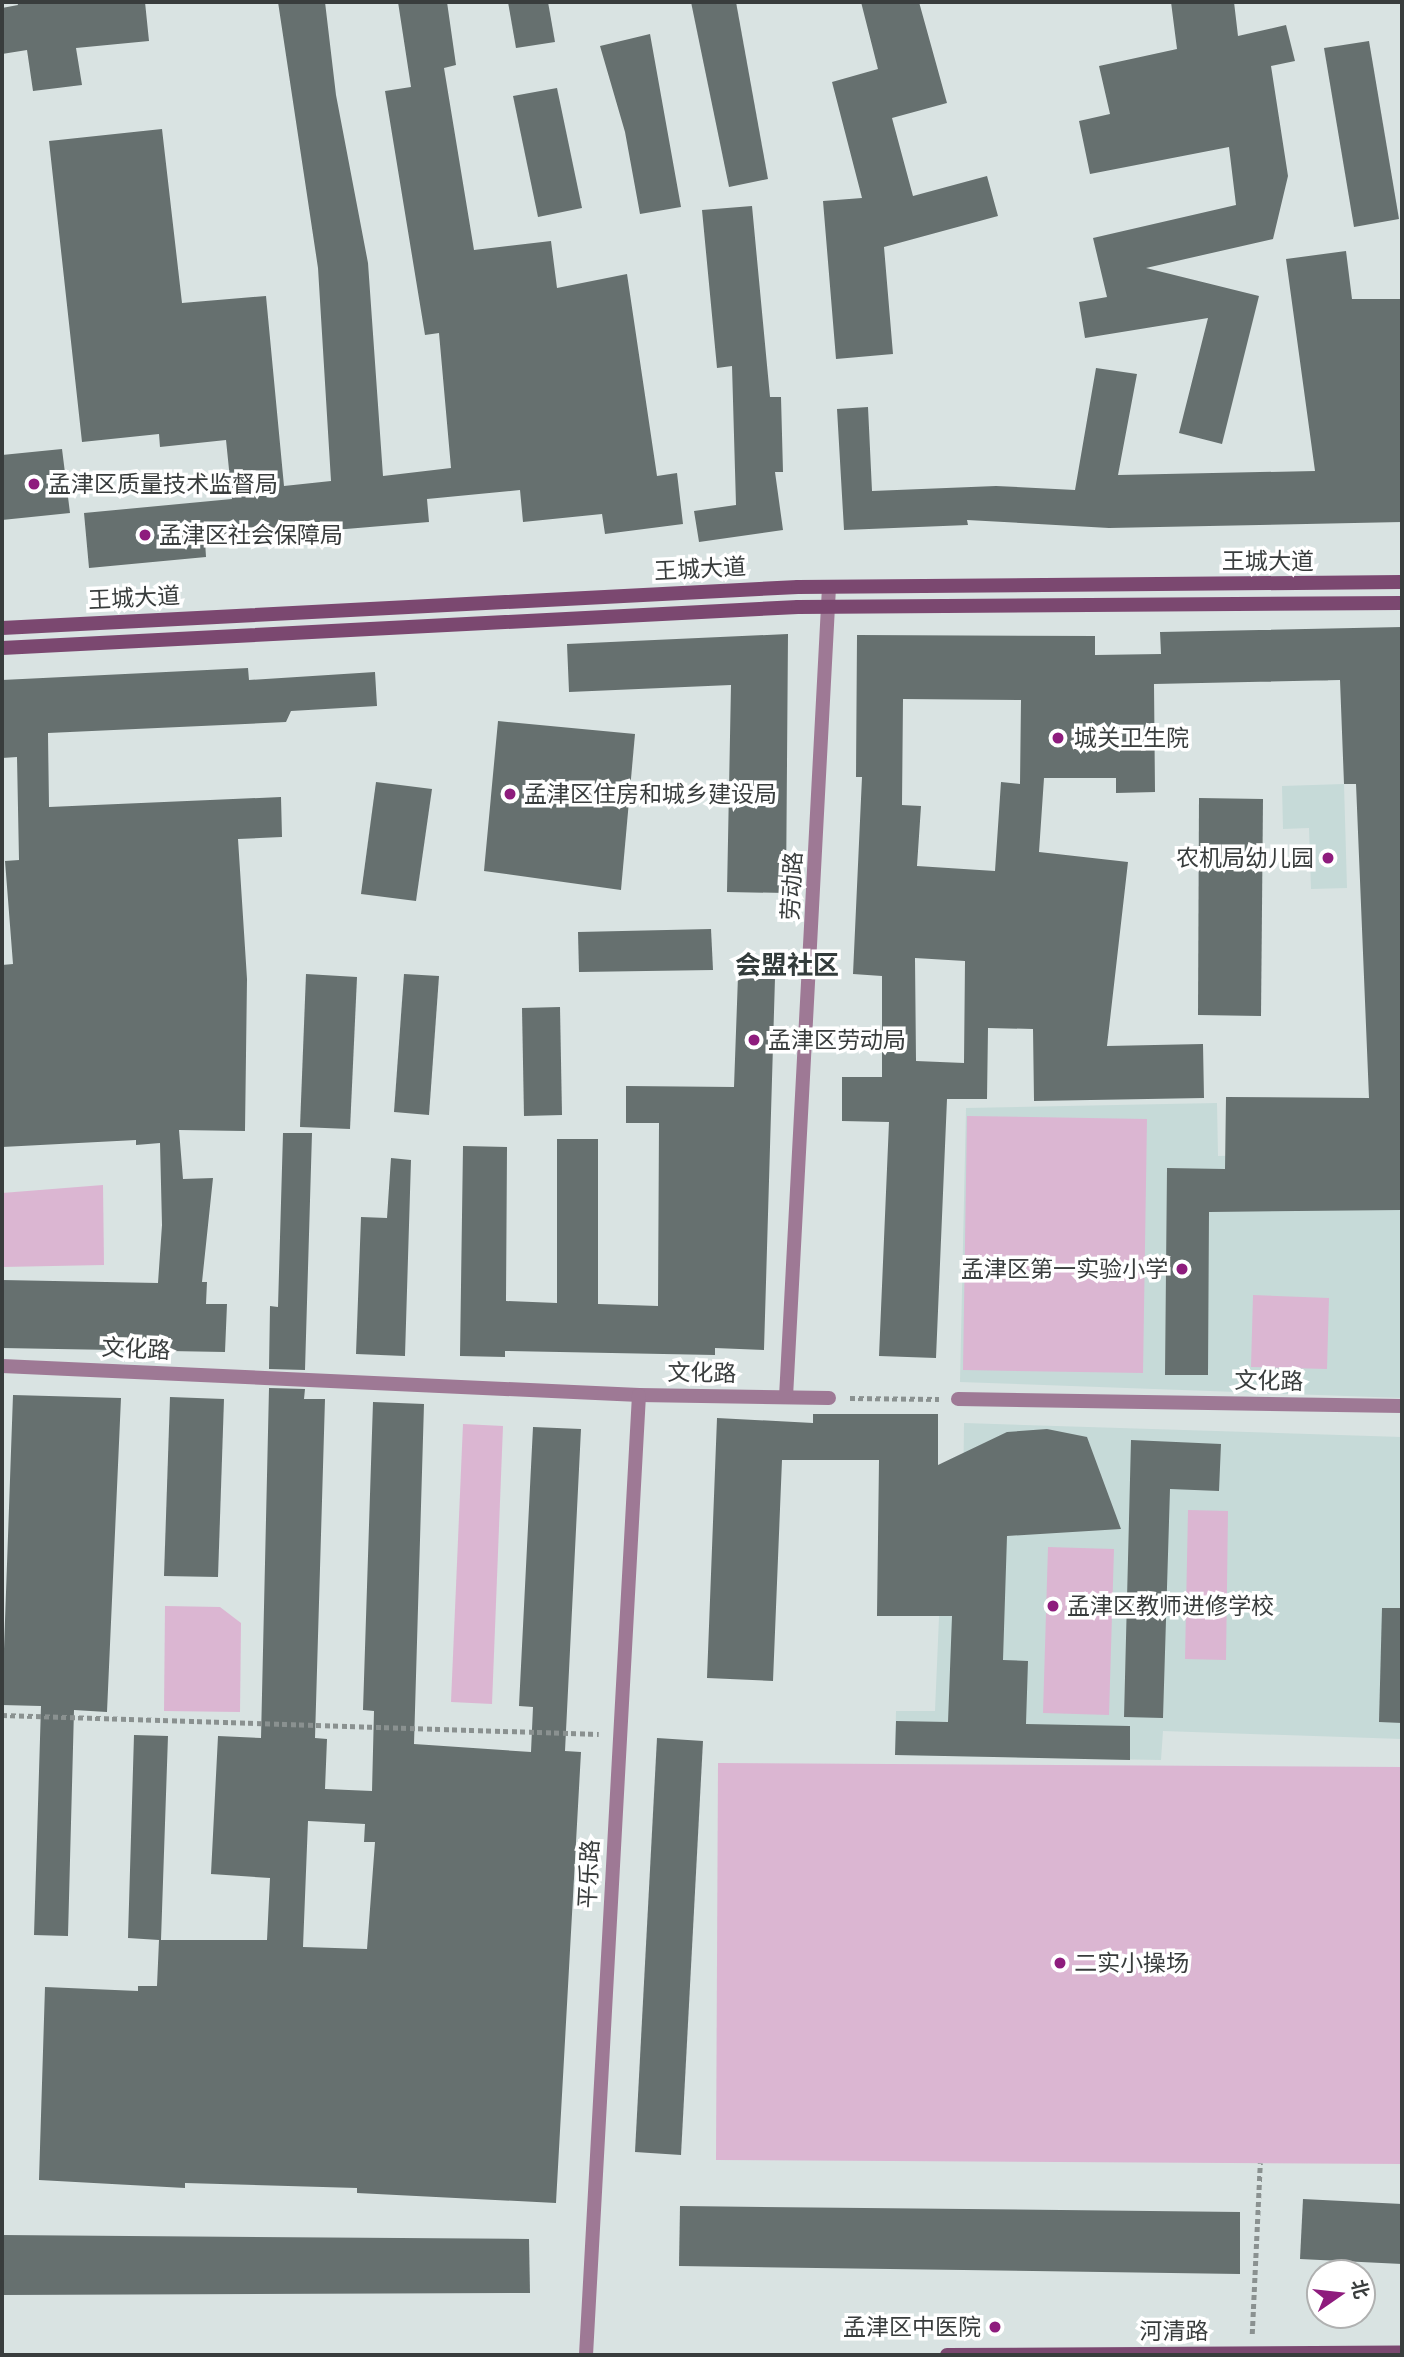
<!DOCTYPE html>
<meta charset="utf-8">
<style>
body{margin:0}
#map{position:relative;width:1404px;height:2357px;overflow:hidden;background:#d9e3e2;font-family:"Crimson Pro","Noto Sans SC",serif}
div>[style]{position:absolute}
.built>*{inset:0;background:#c6dad8}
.green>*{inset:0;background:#dbb6d2}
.building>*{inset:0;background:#66706f}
.path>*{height:4.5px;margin-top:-2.25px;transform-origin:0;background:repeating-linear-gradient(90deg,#8a9190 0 5px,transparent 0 8.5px)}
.street>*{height:14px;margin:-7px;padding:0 7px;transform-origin:7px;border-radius:7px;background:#9e7995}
.secondary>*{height:14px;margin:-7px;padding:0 7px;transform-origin:7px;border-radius:7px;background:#7b4870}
.dots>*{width:19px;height:19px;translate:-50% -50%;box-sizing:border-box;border:4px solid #fff;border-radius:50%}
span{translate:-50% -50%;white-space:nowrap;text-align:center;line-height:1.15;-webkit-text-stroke:7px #fff;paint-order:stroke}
.poi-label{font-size:23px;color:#393d3d}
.left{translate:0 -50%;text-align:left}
.right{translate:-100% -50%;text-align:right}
.street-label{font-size:23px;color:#393d3d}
.quarter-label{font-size:26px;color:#333c3b;font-weight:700}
.frame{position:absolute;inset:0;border:4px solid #393d3d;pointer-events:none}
.north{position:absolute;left:1306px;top:2259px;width:70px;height:70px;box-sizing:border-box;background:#fff;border:2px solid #b0b1b1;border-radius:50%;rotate:76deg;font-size:19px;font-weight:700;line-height:28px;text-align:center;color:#393d3d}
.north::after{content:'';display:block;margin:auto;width:24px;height:32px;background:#8e1c7d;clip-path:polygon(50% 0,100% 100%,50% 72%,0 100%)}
</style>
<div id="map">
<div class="built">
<div style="clip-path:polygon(1344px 784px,1347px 888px,1311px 889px,1309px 828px,1283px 829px,1282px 786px)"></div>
<div style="clip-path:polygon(1217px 1103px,1218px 1156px,1402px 1152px,1402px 1398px,960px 1382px,966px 1108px)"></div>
<div style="clip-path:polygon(964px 1423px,1402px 1437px,1402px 1739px,1163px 1731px,1161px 1760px,895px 1755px,896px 1711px,935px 1711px,944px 1500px,963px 1501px)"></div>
</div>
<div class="green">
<div style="clip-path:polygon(967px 1116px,1147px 1119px,1143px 1373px,963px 1370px)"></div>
<div style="clip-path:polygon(103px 1185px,104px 1265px,2px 1267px,2px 1193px)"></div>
<div style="clip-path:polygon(1253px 1295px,1329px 1298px,1327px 1369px,1251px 1367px)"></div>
<div style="clip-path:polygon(463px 1424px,503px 1426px,492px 1704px,451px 1702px)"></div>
<div style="clip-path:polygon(1188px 1510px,1228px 1511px,1226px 1660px,1185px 1659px)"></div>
<div style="clip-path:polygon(1048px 1547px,1114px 1549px,1109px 1715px,1043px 1713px)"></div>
<div style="clip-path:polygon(165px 1606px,220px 1607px,241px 1623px,240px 1712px,164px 1711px)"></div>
<div style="clip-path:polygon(718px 1763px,1402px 1767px,1402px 2164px,716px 2160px)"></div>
</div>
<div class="building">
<div style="clip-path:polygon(17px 2px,145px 2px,149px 41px,76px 48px,82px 85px,33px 91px,27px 50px,2px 54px,2px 8px,18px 5px)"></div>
<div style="clip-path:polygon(278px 2px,325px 2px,336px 95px,368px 263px,383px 476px,451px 468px,439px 333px,425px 335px,385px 91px,411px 87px,398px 2px,447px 2px,456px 65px,444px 68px,474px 250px,551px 241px,557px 288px,627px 274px,657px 476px,677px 473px,683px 524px,605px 534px,602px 514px,523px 522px,520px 490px,427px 499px,429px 522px,205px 541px,206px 557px,89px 568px,84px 513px,232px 499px,226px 440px,160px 447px,159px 434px,82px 442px,49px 141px,162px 129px,182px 303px,266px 296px,284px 486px,331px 481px,318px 268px)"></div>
<div style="clip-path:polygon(508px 2px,548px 2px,555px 42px,516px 48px)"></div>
<div style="clip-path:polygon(691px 2px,736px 2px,768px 179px,729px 187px)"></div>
<div style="clip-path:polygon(861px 2px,919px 2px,947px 103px,892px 118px,913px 196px,987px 176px,998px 216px,884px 247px,893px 354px,836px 359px,823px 201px,862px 198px,832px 82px,878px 69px)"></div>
<div style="clip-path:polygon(1171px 2px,1234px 2px,1238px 36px,1286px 25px,1295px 61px,1271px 66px,1288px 176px,1273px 239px,1146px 268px,1259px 296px,1222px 444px,1179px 433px,1208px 318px,1085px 338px,1079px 302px,1107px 297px,1093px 238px,1236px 205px,1229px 147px,1090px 174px,1079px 121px,1110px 114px,1099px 66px,1177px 49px)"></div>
<div style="clip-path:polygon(650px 34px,681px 207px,640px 214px,625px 132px,600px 46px)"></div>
<div style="clip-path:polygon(1369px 41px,1399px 219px,1354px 227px,1324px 48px)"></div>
<div style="clip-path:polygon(557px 88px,582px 208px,538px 217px,513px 96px)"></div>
<div style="clip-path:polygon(752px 206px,770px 397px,781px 397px,783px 472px,775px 472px,783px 530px,699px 542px,694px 511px,736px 505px,732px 366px,717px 368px,702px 210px)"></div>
<div style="clip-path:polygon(1346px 251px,1352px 299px,1402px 299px,1402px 522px,1109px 528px,967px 520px,968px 525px,844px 530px,837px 409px,868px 407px,872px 491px,996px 486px,1075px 490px,1096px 368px,1137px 374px,1118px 475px,1315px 471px,1286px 259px)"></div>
<div style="clip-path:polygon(62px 449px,70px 513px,2px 520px,2px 455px)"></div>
<div style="clip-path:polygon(evenodd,1402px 627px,1402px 1210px,1209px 1212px,1208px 1375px,1165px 1375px,1167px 1168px,1225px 1169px,1226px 1097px,1369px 1098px,1356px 784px,1344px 784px,1340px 680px,1154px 684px,1155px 792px,1116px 793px,1116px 778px,1044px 778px,1039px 852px,1128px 862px,1107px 1046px,1203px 1044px,1204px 1098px,1034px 1101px,1033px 1029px,988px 1028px,987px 1099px,947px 1099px,936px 1358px,879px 1356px,889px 1122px,842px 1121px,842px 1077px,882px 1077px,882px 976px,853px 974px,862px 777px,856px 777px,857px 635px,1095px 636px,1095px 655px,1161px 654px,1160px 632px,1402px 627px,903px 699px,1021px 700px,1020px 784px,1001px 782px,995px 871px,917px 866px,921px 806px,902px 805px,903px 699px,1402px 627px,915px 958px,965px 961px,964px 1063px,916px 1061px,915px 958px)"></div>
<div style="clip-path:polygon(788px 634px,786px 893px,727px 892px,731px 685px,569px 692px,567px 644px)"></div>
<div style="clip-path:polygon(248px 668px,249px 680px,375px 672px,377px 706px,291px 711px,286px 722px,48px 733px,49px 807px,281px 797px,282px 837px,238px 839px,247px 979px,245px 1131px,179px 1130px,183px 1179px,213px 1178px,202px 1282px,207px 1282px,206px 1304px,227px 1304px,225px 1352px,2px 1348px,2px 1280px,158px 1283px,162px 1225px,160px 1143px,136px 1145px,136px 1140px,2px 1147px,2px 965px,13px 964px,5px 861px,19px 860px,17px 757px,2px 758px,2px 680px)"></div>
<div style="clip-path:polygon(498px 721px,635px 734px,621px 890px,484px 871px)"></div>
<div style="clip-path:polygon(376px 782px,432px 789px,416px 901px,361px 894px)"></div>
<div style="clip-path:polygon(1199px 798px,1263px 799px,1261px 1016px,1198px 1015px)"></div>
<div style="clip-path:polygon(711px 929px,713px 970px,579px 972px,578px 932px)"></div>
<div style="clip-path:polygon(306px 974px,357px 977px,350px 1129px,300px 1127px)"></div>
<div style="clip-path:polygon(404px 974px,439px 976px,429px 1115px,394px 1112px)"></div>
<div style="clip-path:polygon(738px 976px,775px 978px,764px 1350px,715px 1348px,715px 1355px,505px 1351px,505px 1357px,460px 1356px,463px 1146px,507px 1147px,506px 1301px,557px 1303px,557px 1139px,598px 1139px,598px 1304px,658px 1306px,659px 1123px,626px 1123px,626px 1086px,734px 1087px)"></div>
<div style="clip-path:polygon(560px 1007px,562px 1115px,524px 1116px,522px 1008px)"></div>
<div style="clip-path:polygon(283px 1133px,312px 1133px,305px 1370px,269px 1369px,270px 1306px,278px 1307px)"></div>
<div style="clip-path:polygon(391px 1158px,411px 1160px,405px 1356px,356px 1354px,361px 1217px,387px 1218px)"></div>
<div style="clip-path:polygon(evenodd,269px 1388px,305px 1389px,304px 1399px,325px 1399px,315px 1738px,327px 1739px,325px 1789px,372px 1791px,374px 1711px,363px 1710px,373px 1402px,424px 1404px,414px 1744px,531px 1752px,533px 1707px,519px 1706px,533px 1427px,581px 1429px,565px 1751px,581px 1752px,556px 2203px,357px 2193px,357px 2188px,185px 2183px,185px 2188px,39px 2180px,45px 1987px,138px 1991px,138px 1986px,157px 1986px,159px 1940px,128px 1938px,134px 1735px,168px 1736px,161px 1940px,267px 1940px,270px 1878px,211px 1874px,218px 1736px,261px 1738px,269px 1388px,308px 1821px,365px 1824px,364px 1842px,375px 1842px,367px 1949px,303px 1947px,308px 1821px)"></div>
<div style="clip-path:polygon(13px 1395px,121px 1398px,107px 1712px,74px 1710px,68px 1936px,34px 1935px,41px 1706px,2px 1705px)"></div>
<div style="clip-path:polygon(170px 1397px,224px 1399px,218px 1577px,164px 1576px)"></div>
<div style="clip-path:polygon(813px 1414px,938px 1414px,938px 1465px,1007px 1432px,1047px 1429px,1087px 1437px,1121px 1529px,1007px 1536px,1003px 1660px,1028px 1661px,1026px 1724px,1130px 1726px,1130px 1760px,895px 1755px,896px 1721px,948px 1722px,952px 1616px,877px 1616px,879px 1460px,782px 1460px,773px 1681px,707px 1678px,717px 1418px,813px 1423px)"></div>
<div style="clip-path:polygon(1131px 1440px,1221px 1444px,1219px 1491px,1170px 1489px,1163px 1718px,1124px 1717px)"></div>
<div style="clip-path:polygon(1382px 1608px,1402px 1608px,1402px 1723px,1379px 1722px)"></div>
<div style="clip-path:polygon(657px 1738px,703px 1741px,681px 2155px,635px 2152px)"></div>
<div style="clip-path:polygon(1303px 2199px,1402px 2204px,1402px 2264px,1300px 2259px)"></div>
<div style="clip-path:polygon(680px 2206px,1240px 2212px,1240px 2274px,679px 2266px)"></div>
<div style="clip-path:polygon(2px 2235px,529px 2239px,530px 2293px,2px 2295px)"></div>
</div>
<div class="path">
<div style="left:850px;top:1398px;width:89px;rotate:0.6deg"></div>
<div style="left:2px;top:1715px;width:597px;rotate:1.82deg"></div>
<div style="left:1252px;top:2334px;width:171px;rotate:-87.3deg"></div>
</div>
<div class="street">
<div style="left:2px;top:1366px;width:638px;rotate:2.61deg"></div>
<div style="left:639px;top:1395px;width:190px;rotate:0.9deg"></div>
<div style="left:786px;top:1397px;width:811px;rotate:-86.96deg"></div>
<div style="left:958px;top:1399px;width:444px;rotate:0.9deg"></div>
<div style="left:586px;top:2355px;width:961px;rotate:-86.84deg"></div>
</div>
<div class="secondary">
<div style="left:2px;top:628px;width:797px;rotate:-2.95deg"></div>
<div style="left:798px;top:587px;width:604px;rotate:-0.47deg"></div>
<div style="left:2px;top:648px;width:797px;rotate:-2.95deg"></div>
<div style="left:798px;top:607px;width:604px;rotate:-0.38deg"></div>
<div style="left:947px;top:2355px;width:455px;rotate:-0.3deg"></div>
</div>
<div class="dots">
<div style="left:34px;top:484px;background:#8e1c7d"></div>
<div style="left:145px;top:535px;background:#8e1c7d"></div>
<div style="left:1058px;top:738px;background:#8e1c7d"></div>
<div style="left:510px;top:794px;background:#8e1c7d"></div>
<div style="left:1328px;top:858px;background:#8e1c7d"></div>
<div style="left:754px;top:1040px;background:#8e1c7d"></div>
<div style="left:1182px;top:1269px;background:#8e1c7d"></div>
<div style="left:1053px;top:1606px;background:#8e1c7d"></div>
<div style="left:1060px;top:1963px;background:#8e1c7d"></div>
<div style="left:995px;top:2327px;background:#8e1c7d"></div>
</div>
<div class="poi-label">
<span class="left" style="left:48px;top:484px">孟津区质量技术监督局</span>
<span class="left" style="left:159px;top:535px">孟津区社会保障局</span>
<span class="left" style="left:1074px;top:738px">城关卫生院</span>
<span class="left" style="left:524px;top:794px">孟津区住房和城乡建设局</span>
<span class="right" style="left:1314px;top:858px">农机局幼儿园</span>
<span class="left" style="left:768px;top:1040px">孟津区劳动局</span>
<span class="right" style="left:1168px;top:1269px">孟津区第一实验小学</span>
<span class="left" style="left:1067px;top:1606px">孟津区教师进修学校</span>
<span class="left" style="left:1074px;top:1963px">二实小操场</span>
<span class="right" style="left:981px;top:2327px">孟津区中医院</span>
</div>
<div class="street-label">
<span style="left:1268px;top:561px">王城大道</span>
<span style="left:700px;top:569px;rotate:-3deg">王城大道</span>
<span style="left:134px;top:598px;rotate:-3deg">王城大道</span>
<span style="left:792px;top:886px;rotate:-87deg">劳动路</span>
<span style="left:136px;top:1349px;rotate:3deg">文化路</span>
<span style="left:702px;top:1373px;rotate:1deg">文化路</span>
<span style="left:1269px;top:1381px;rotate:1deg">文化路</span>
<span style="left:589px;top:1874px;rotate:-87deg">平乐路</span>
<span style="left:1174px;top:2331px">河清路</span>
</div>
<div class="quarter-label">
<span style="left:787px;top:966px">会盟社区</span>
</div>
<div class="frame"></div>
<div class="north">北</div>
</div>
